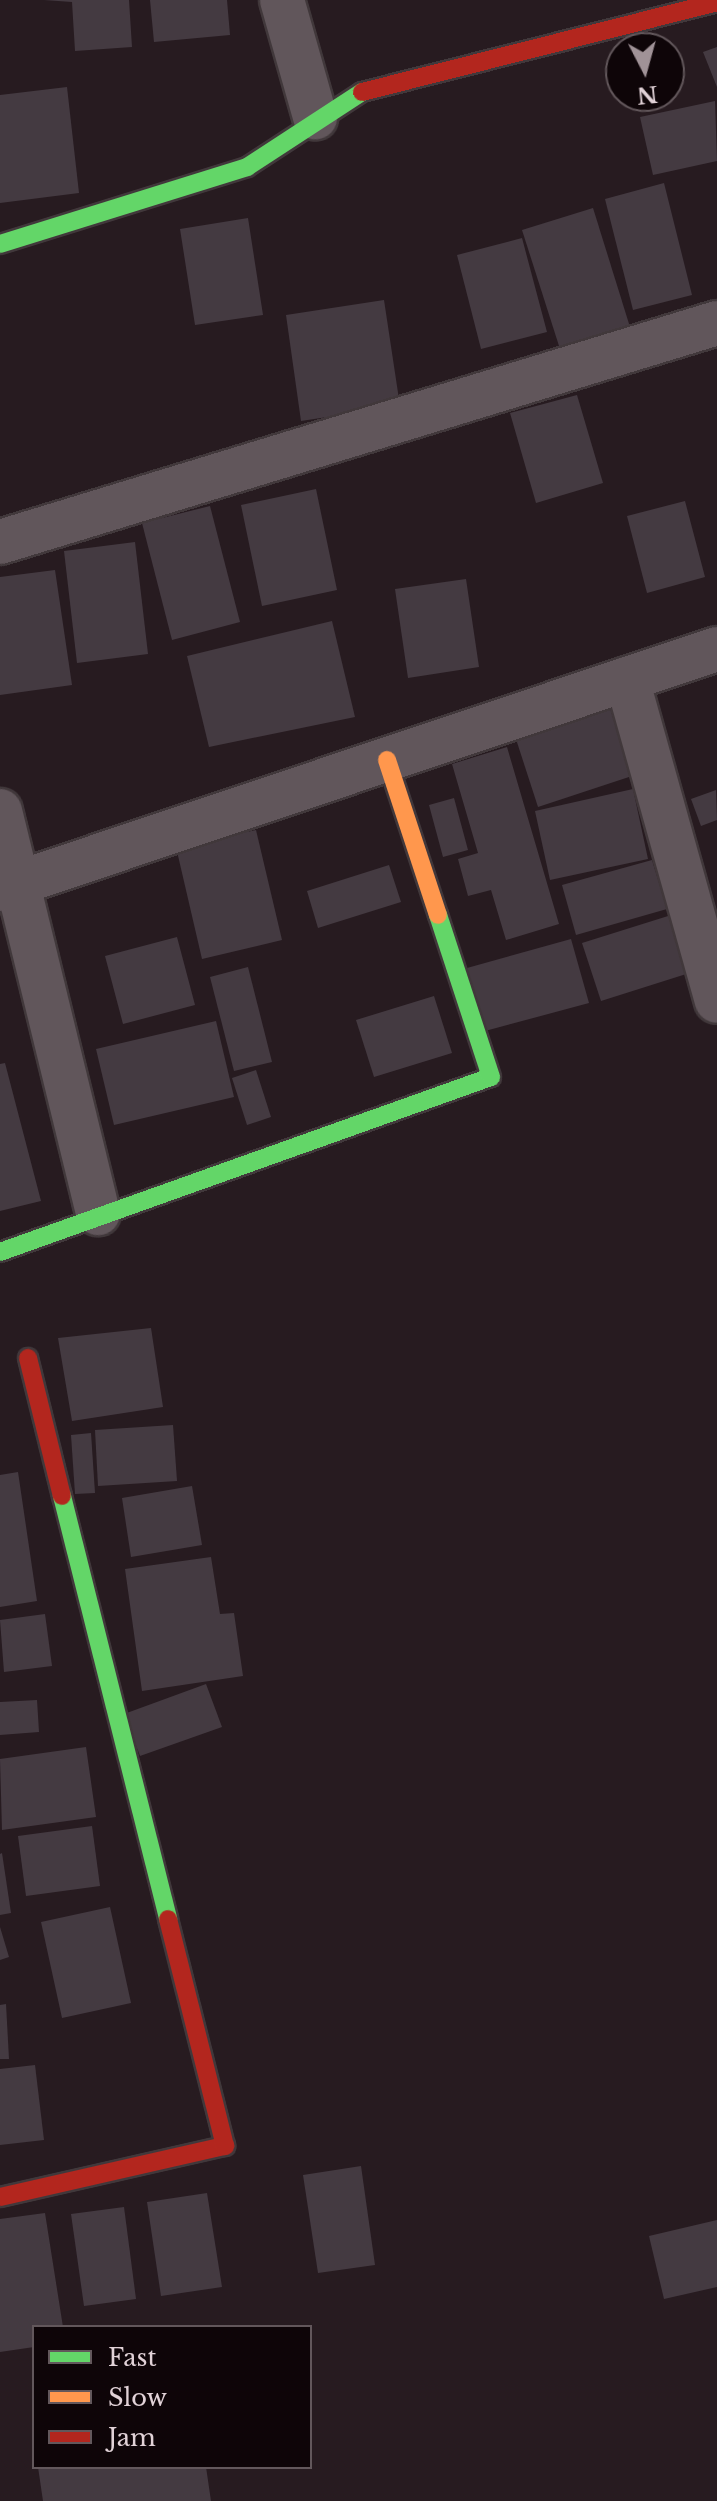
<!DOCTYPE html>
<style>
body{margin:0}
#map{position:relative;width:717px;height:2501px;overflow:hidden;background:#271b20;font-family:"Libre Baskerville",serif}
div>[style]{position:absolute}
.building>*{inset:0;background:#443a41}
.roads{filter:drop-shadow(2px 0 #41383b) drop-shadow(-2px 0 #41383b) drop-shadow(0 2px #41383b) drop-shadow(0 -2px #41383b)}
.street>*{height:44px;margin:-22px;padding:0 22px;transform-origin:22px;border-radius:22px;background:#61565b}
.fast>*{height:18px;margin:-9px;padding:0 9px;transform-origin:9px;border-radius:9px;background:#63d668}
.slow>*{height:18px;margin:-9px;padding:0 9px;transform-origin:9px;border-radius:9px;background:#ff974d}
.jam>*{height:18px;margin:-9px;padding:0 9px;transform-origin:9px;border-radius:9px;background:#b3261e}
span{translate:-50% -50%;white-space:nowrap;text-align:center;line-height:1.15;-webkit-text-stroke:6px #0e0508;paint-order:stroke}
.legend{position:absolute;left:32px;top:2325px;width:280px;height:144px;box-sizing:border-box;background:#0e0508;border:2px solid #62575b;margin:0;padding:10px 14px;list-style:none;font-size:24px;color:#e1d2d7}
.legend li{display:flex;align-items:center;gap:16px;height:40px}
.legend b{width:40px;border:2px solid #62575b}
.north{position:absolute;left:605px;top:32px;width:80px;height:80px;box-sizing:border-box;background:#0e0508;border:2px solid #62575b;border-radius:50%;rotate:174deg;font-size:22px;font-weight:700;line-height:32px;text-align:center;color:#e1d2d7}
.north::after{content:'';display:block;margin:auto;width:28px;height:36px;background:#a09297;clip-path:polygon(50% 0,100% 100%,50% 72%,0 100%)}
</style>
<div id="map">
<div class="building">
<div style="clip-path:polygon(44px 0,129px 0,132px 47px,75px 51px,72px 2px)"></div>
<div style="clip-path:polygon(150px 0,227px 0,230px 35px,154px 42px)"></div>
<div style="clip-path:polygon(717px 47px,717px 87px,703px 52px)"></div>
<div style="clip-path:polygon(67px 87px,79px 193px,0 203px,0 95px)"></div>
<div style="clip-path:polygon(715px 101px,717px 161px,653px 175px,640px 117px)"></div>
<div style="clip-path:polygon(664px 183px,692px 295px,633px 310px,605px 199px)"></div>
<div style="clip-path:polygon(593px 208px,630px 327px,560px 349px,522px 230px)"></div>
<div style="clip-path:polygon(248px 218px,263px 315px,195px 325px,180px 229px)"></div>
<div style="clip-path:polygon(522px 238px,547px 332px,481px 349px,457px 255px)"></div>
<div style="clip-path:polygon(384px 300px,400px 406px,301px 421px,286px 315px)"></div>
<div style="clip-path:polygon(577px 395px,603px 483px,536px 503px,510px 413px)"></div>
<div style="clip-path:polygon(316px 489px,337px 590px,262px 606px,241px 505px)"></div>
<div style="clip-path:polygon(685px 501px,705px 577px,647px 593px,627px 516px)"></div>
<div style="clip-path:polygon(210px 506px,240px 622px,172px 640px,142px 523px)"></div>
<div style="clip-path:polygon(135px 542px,148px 654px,77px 663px,64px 551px)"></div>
<div style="clip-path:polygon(55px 570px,72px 685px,0 695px,0 577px)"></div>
<div style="clip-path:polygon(466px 579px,479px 667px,408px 678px,395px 589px)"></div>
<div style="clip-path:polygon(332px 621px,355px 717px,209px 747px,187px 656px)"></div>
<div style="clip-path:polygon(609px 705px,632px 776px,538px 807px,515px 736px)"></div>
<div style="clip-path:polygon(507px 747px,559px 924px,506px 940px,491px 890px,468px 896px,458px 859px,478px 853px,452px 764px)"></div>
<div style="clip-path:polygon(633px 789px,648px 859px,550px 880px,535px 811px)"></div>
<div style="clip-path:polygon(716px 790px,717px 820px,701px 826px,691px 799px)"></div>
<div style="clip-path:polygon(454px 798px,468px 850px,443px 857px,429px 805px)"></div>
<div style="clip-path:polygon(256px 830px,282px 940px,202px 959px,176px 847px)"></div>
<div style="clip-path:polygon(652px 860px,667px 909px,576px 935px,562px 885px)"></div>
<div style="clip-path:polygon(389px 865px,401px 902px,318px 928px,307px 891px)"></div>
<div style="clip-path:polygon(684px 911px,702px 969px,601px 1001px,582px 943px)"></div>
<div style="clip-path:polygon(177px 937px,195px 1005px,123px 1024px,105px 956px)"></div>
<div style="clip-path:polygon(571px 939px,589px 1003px,485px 1031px,467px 968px)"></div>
<div style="clip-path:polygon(248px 967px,272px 1062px,234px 1071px,210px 977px)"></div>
<div style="clip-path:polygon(434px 996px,452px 1053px,374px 1077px,356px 1020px)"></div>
<div style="clip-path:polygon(216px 1021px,234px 1097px,114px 1125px,96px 1049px)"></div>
<div style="clip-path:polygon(5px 1063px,41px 1201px,0 1211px,0 1064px)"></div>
<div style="clip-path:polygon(256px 1070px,271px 1117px,247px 1125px,232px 1078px)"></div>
<div style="clip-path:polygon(151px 1328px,163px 1407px,72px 1421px,58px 1338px)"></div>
<div style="clip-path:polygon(173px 1425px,177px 1481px,98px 1486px,95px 1430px)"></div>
<div style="clip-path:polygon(91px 1433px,95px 1493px,75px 1494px,71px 1435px)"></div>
<div style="clip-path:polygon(18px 1472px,37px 1601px,0 1607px,0 1475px)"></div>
<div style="clip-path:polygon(192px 1486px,202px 1545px,131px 1557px,122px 1498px)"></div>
<div style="clip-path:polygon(211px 1557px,220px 1614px,234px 1613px,243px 1676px,142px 1691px,125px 1569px)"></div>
<div style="clip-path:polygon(45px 1614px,52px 1666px,4px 1672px,0 1620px)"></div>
<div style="clip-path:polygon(206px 1684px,222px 1727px,140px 1756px,124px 1714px)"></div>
<div style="clip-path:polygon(37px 1700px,39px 1732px,0 1735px,0 1702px)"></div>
<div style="clip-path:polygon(86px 1747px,96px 1817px,2px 1830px,0 1759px)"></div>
<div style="clip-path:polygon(92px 1826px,100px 1886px,26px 1896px,18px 1836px)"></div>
<div style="clip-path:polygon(2px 1853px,11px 1913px,0 1915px,0 1854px)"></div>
<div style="clip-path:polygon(110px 1907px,131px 2003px,62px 2018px,41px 1922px)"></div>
<div style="clip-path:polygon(0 1927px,9px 1957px,0 1960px)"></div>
<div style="clip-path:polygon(6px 2004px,9px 2059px,0 2059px,0 2005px)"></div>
<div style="clip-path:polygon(35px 2065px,44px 2140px,0 2145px,0 2069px)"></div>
<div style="clip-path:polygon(361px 2166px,375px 2265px,318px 2273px,303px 2175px)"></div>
<div style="clip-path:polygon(207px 2193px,222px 2287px,161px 2296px,147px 2202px)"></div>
<div style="clip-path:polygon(124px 2207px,136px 2299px,84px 2306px,71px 2214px)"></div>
<div style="clip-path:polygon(45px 2213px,63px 2327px,34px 2327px,34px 2347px,0 2352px,0 2219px)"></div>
<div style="clip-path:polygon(717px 2220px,717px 2287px,664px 2299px,649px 2236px)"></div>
<div style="clip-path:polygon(38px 2467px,206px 2467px,211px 2501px,43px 2501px)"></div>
</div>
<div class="roads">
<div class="street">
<div style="left:282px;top:0;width:122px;rotate:74.2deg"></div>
<div style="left:0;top:542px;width:750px;rotate:-16.98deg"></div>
<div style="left:627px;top:679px;width:334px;rotate:74.4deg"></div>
<div style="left:0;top:811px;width:414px;rotate:76.3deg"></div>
<div style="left:0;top:889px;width:756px;rotate:-18.51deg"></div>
</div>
<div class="fast">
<div style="left:0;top:244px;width:259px;rotate:-17.3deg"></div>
<div style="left:247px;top:167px;width:137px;rotate:-33.1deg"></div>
<div style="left:0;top:1252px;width:521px;rotate:-19.62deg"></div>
<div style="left:491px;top:1077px;width:170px;rotate:-108.1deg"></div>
<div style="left:62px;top:1496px;width:436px;rotate:75.9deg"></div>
</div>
<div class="slow">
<div style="left:387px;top:760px;width:163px;rotate:71.8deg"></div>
</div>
<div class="jam">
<div style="left:362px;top:92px;width:366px;rotate:-14.2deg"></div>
<div style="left:28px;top:1358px;width:142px;rotate:76.2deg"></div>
<div style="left:0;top:2197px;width:231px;rotate:-12.8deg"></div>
<div style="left:225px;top:2146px;width:234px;rotate:-104.1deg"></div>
</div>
</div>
<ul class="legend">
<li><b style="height:10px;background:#63d668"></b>Fast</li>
<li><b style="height:10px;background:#ff974d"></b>Slow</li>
<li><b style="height:10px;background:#b3261e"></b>Jam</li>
</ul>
<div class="north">N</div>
</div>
